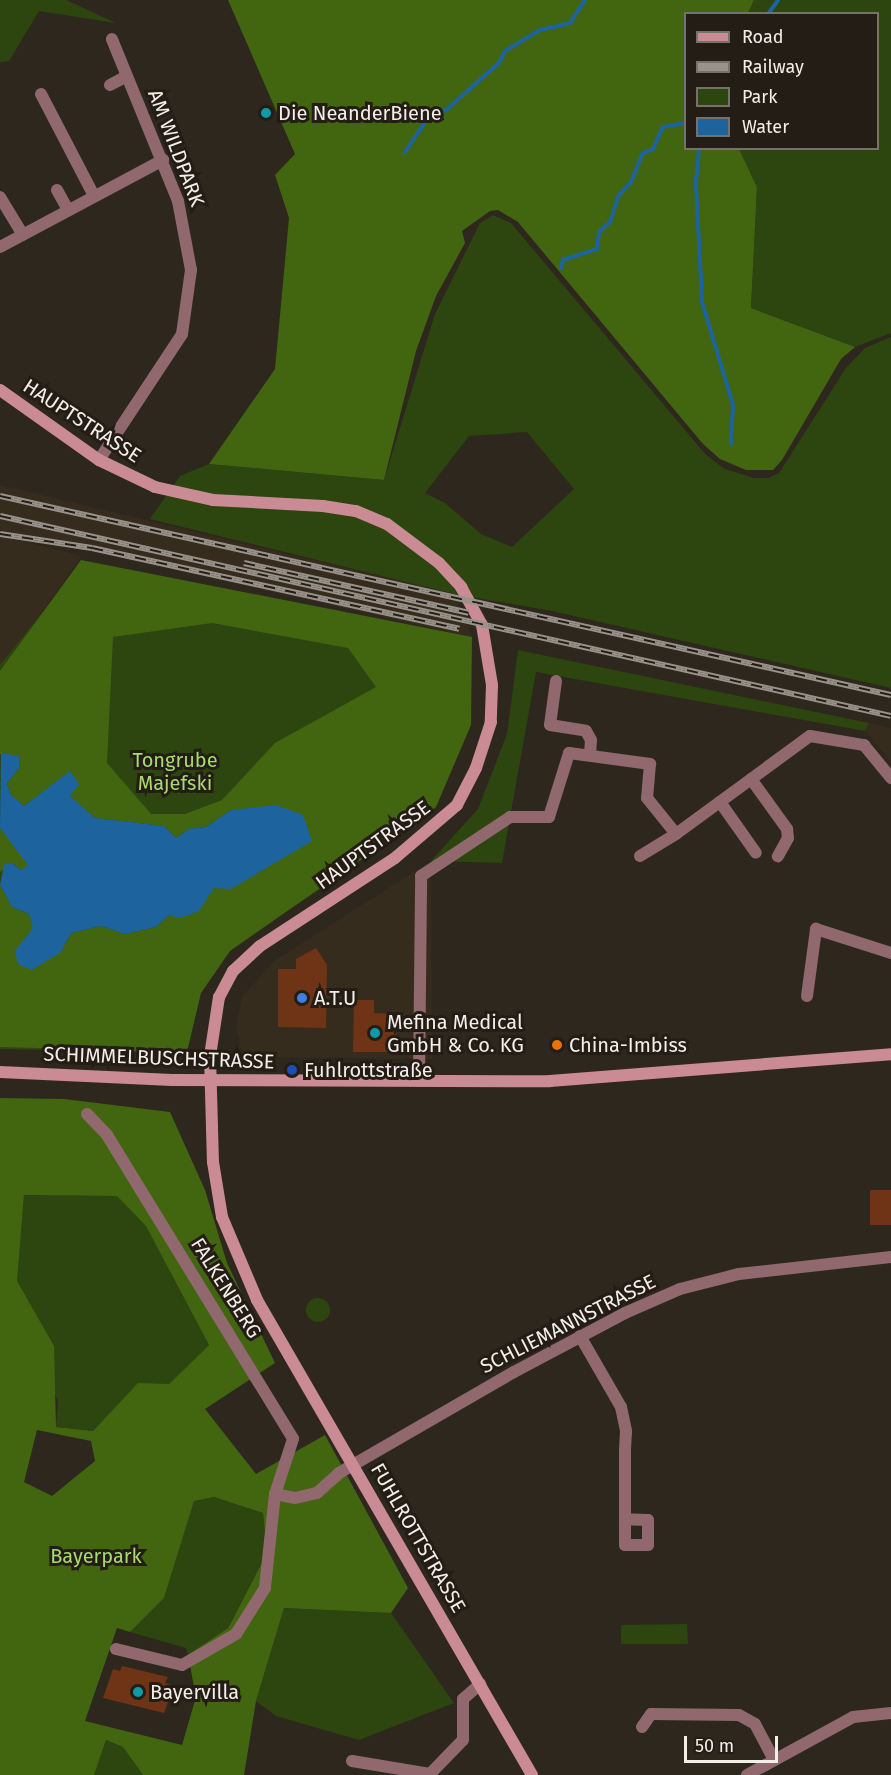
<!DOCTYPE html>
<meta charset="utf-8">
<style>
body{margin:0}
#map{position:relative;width:891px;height:1775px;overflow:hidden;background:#2e271e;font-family:"Fira Sans",sans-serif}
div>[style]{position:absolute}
.built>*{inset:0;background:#362c1d}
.green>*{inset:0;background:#2d450f}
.round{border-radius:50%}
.forest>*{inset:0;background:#426510}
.water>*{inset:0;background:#1d649f}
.stream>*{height:4px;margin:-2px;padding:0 2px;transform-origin:2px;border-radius:2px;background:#1d649f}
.building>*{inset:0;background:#6f3415}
.street>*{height:12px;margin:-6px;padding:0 6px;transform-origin:6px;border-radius:6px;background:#90686d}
.secondary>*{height:12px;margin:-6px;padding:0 6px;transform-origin:6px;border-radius:6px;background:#cb8b94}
.rail>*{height:6px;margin-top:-3px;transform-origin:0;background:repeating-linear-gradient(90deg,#241d15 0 11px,#98928b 0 22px);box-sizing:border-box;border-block:2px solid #98928b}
.dots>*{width:16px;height:16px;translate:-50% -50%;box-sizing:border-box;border:3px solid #241d15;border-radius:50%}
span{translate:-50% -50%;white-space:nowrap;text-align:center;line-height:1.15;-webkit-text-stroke:6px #241d15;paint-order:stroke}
.poi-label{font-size:20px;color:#f2eee8}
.left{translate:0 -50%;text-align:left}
.street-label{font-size:20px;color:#f2eee8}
.park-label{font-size:20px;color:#a7da70}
.legend{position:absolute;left:684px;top:12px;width:195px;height:138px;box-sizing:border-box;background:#241d15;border:2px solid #767169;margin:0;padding:8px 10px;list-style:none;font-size:18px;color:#f2eee8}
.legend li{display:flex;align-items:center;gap:12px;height:30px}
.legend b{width:30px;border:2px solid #767169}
.scale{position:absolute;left:684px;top:1736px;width:94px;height:27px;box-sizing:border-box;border:3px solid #f2eee8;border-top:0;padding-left:8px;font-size:18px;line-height:21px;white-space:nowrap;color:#f2eee8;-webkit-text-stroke:4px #241d15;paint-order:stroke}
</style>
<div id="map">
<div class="built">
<div style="clip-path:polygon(0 485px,455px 594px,472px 637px,0 530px)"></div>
<div style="clip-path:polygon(0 536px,82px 556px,0 671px)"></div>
<div style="clip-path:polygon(869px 723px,891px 728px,891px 762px,865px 731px)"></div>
<div style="clip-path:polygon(431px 861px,432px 1059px,243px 1057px,236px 1028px,242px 997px,274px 961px)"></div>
</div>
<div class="green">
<div style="clip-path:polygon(0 0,66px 0,116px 23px,39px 11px,9px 61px,0 62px)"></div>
<div style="clip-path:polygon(754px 0,891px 0,891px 333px,855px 347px,751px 308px,757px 187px,739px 149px,878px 148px,878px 14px,748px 13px)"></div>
<div style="clip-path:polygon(evenodd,493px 215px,511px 223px,706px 455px,725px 469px,754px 478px,769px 478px,779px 473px,846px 368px,865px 348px,891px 337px,891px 688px,552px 611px,455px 594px,150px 519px,180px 476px,209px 464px,384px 480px,435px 314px,480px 223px,493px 215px,527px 432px,574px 489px,512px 547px,481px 534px,445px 503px,425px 493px,469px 436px,527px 432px)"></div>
<div style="clip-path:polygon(80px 566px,456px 659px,419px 815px,347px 871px,223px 954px,199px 988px,179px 1053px,0 1049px,0 665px)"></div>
<div style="clip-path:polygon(518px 650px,869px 723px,865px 731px,536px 672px,502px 863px,431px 861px,478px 809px,507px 734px)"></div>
<div style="clip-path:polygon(24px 1195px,117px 1196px,146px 1225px,209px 1345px,169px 1384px,138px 1384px,93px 1431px,56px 1427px,58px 1402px,16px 1281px)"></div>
<div class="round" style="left:306px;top:1298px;width:24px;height:24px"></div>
<div style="clip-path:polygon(214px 1497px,263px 1513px,267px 1553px,227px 1629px,188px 1655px,186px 1648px,130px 1632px,164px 1598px,194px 1500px)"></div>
<div style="clip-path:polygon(284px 1608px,391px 1613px,454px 1703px,359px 1740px,276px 1716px,256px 1701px)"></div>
<div style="clip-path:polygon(687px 1624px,688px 1644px,621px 1644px,621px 1625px)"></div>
<div style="clip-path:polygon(106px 1740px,123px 1747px,143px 1775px,94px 1775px)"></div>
</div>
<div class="forest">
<div style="clip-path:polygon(228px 0,754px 0,748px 13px,686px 14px,686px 148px,739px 149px,757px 187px,751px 308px,855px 347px,841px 359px,782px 460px,773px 470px,746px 470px,720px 459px,703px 444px,518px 222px,498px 210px,490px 211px,462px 231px,465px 243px,436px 296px,416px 351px,384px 480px,209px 464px,275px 369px,289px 218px,275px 175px,295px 154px)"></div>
<div style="clip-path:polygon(evenodd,81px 560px,472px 637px,471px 725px,436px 807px,230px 951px,201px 993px,187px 1052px,0 1047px,0 885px,12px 907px,29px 914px,34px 928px,61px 952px,71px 933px,101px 926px,125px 934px,156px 927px,169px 915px,231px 810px,206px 827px,189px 829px,176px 838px,164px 826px,95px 818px,69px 796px,70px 772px,24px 806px,11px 795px,7px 783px,20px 767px,19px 756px,0 754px,0 671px,81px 560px,212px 623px,348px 648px,376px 687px,275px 743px,222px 800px,185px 814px,151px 814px,107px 763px,113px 637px,212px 623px)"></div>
<div style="clip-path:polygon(0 828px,28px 861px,29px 865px,21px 870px,12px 863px,0 872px)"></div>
<div style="clip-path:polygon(evenodd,0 1098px,64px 1099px,170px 1112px,205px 1190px,227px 1263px,275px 1363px,205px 1409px,256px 1474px,325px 1435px,408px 1588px,391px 1613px,284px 1608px,256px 1701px,244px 1775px,143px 1775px,123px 1747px,106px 1740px,94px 1775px,0 1775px,0 1098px,24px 1195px,117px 1196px,146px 1226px,209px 1345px,169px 1384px,138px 1383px,93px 1431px,56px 1427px,54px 1346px,17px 1281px,24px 1195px,0 1098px,37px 1430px,91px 1441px,95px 1461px,52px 1496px,24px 1482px,37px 1430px,0 1098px,214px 1497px,263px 1513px,267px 1553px,228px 1628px,188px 1655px,196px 1697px,182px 1745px,85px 1721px,117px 1628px,130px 1632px,164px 1598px,194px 1501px,214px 1497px)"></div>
</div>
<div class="water">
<div style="clip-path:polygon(1px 753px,19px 756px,20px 767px,7px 783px,11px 795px,24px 806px,70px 771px,79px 784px,70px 796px,95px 818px,164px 826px,176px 838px,189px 829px,206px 827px,231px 810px,276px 805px,303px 815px,312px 841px,231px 889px,214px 888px,199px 911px,180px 918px,169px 915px,156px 927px,125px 934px,101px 926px,71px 933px,61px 952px,32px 970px,18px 964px,15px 951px,33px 928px,29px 914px,12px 907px,0 885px,4px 865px,12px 863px,21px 870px,28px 865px,0 828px)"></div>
</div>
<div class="stream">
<div style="left:768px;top:14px;width:17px;rotate:-54deg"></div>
<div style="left:699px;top:148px;width:38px;rotate:95deg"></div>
<div style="left:696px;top:186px;width:116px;rotate:87deg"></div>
<div style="left:702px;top:302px;width:108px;rotate:73.2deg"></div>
<div style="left:733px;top:405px;width:39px;rotate:93deg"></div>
<div style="left:405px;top:152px;width:45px;rotate:-56deg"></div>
<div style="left:430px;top:115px;width:17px;rotate:-17deg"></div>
<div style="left:446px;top:110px;width:71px;rotate:-41.6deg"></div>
<div style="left:499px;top:63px;width:13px;rotate:-63deg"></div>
<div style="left:505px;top:51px;width:41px;rotate:-31deg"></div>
<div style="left:540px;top:30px;width:31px;rotate:-13deg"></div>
<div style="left:570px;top:23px;width:27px;rotate:-57deg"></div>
<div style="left:561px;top:268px;width:8px;rotate:-76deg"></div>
<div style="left:563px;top:260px;width:36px;rotate:-18deg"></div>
<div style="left:597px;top:249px;width:17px;rotate:-83deg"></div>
<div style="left:599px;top:232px;width:15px;rotate:-42deg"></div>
<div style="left:610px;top:222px;width:28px;rotate:-72deg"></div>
<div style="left:619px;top:195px;width:18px;rotate:-47deg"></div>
<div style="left:631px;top:182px;width:31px;rotate:-68deg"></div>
<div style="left:643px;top:153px;width:11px;rotate:-22deg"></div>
<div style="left:653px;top:149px;width:24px;rotate:-66deg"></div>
<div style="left:663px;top:127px;width:23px;rotate:-10deg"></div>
</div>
<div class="building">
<div style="clip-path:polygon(316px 948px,327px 965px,326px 1028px,278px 1027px,278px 969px,296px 969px,296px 959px)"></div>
<div style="clip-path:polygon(354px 1000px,374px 1000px,374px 1013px,397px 1014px,396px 1052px,353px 1052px)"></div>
<div style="clip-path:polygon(870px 1190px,891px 1190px,891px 1225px,870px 1225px)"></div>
<div style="clip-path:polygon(122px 1666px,168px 1677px,165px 1683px,174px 1686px,164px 1713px,103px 1698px,113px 1669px,120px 1671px)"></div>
</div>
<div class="street">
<div style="left:110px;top:85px;width:19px;rotate:-28deg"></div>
<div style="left:41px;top:94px;width:115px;rotate:62.5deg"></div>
<div style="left:57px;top:190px;width:23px;rotate:61deg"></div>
<div style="left:0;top:197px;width:44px;rotate:58.8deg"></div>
<div style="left:0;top:247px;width:185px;rotate:-28.1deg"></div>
<div style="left:99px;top:460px;width:151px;rotate:-56.6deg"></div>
<div style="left:182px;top:334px;width:65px;rotate:-82deg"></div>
<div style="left:191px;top:270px;width:70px;rotate:-100.7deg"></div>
<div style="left:178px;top:201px;width:175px;rotate:-112.2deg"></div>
<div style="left:556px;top:681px;width:44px;rotate:97.8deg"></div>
<div style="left:550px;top:725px;width:36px;rotate:9deg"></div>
<div style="left:586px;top:731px;width:10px;rotate:61deg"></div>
<div style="left:591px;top:740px;width:15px;rotate:94deg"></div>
<div style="left:751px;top:779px;width:62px;rotate:54.2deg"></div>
<div style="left:787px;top:829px;width:9px;rotate:84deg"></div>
<div style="left:788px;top:838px;width:21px;rotate:119deg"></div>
<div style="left:720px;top:802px;width:62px;rotate:54.8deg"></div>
<div style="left:640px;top:856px;width:42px;rotate:-31.4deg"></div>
<div style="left:807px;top:996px;width:68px;rotate:-82.3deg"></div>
<div style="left:816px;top:929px;width:79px;rotate:17.7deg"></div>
<div style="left:419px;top:1081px;width:205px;rotate:-89.4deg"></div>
<div style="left:421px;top:876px;width:107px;rotate:-33.5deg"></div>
<div style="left:510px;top:817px;width:39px"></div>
<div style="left:549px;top:817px;width:67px;rotate:-72.6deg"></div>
<div style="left:569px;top:753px;width:82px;rotate:7.7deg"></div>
<div style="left:650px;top:764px;width:34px;rotate:95deg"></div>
<div style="left:647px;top:798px;width:46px;rotate:51.1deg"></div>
<div style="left:676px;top:834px;width:166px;rotate:-36.2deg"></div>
<div style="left:810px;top:736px;width:55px;rotate:9.5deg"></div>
<div style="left:864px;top:745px;width:43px;rotate:50.7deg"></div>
<div style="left:87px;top:1114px;width:29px;rotate:46deg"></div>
<div style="left:107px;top:1135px;width:356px;rotate:58.5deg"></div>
<div style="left:293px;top:1439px;width:58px;rotate:108.1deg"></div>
<div style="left:275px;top:1494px;width:95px;rotate:96.1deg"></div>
<div style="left:265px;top:1588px;width:54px;rotate:122.2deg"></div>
<div style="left:236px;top:1634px;width:62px;rotate:150.1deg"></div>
<div style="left:182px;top:1665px;width:68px;rotate:-166.4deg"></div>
<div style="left:580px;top:1336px;width:82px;rotate:60deg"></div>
<div style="left:621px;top:1407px;width:25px;rotate:78deg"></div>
<div style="left:626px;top:1431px;width:19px;rotate:93deg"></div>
<div style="left:625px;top:1450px;width:95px;rotate:90deg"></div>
<div style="left:625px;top:1545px;width:23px"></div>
<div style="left:648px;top:1545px;width:25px;rotate:-90deg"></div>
<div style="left:648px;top:1520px;width:23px;rotate:-178deg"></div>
<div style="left:275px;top:1494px;width:20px;rotate:11deg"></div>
<div style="left:295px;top:1498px;width:23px;rotate:-13deg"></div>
<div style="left:317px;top:1493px;width:30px;rotate:-42deg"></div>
<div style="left:339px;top:1473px;width:202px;rotate:-30deg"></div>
<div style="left:514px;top:1372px;width:126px;rotate:-28deg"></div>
<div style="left:625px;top:1313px;width:60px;rotate:-23.6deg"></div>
<div style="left:680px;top:1289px;width:61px;rotate:-14.3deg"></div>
<div style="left:739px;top:1274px;width:153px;rotate:-6.4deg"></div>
<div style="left:642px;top:1727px;width:16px;rotate:-55deg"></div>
<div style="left:651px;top:1714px;width:88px;rotate:0.7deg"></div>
<div style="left:739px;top:1715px;width:18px;rotate:29deg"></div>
<div style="left:755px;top:1724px;width:40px;rotate:62deg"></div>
<div style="left:352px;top:1761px;width:79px;rotate:9.5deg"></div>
<div style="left:430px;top:1774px;width:47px;rotate:-45.9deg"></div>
<div style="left:463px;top:1740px;width:41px;rotate:-90deg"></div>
<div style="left:463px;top:1699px;width:23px;rotate:-41deg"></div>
<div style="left:747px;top:1775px;width:121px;rotate:-28.7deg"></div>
<div style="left:853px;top:1717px;width:38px;rotate:-6deg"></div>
</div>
<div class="secondary">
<div style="left:0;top:390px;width:121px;rotate:35.3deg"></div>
<div style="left:99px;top:460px;width:62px;rotate:25.7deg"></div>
<div style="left:155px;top:487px;width:59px;rotate:12.6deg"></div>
<div style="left:213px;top:500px;width:110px;rotate:3.1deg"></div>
<div style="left:323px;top:506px;width:33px;rotate:9deg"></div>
<div style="left:356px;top:511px;width:34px;rotate:23deg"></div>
<div style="left:387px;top:524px;width:65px;rotate:36.9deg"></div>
<div style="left:439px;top:563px;width:33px;rotate:47deg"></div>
<div style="left:461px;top:587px;width:43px;rotate:61.1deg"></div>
<div style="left:482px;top:625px;width:61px;rotate:80.5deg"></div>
<div style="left:492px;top:685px;width:37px;rotate:92deg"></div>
<div style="left:491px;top:722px;width:48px;rotate:108.1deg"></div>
<div style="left:476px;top:768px;width:42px;rotate:117.2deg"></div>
<div style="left:457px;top:805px;width:82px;rotate:139.5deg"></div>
<div style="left:395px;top:858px;width:161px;rotate:146.9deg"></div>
<div style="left:260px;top:946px;width:37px;rotate:137deg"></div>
<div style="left:233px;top:971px;width:30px;rotate:118deg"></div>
<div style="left:219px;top:997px;width:60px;rotate:98.7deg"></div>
<div style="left:210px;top:1056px;width:106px;rotate:88.4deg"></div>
<div style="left:213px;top:1162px;width:56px;rotate:80.7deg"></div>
<div style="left:222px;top:1217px;width:90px;rotate:67.1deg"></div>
<div style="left:257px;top:1300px;width:549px;rotate:59.93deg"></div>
<div style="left:0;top:1072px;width:172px;rotate:2.7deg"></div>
<div style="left:172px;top:1080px;width:378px;rotate:0.2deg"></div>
<div style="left:550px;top:1081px;width:342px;rotate:-4.5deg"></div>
</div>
<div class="rail">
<div style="left:0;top:496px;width:913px;rotate:12.59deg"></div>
<div style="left:0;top:516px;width:913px;rotate:12.65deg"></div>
<div style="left:0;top:534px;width:93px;rotate:8.7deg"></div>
<div style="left:92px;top:548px;width:376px;rotate:12.4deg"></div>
<div style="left:244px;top:563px;width:230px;rotate:12.5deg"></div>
</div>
<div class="dots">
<div style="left:266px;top:113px;background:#0f9aa8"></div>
<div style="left:302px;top:998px;background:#3f7fe0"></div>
<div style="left:375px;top:1033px;background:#0f9aa8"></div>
<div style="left:557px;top:1045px;background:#e8710a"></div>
<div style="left:292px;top:1070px;background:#1a4fb4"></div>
<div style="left:138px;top:1692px;background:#0f9aa8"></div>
</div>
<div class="poi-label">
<span class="left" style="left:278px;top:113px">Die NeanderBiene</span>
<span class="left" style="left:314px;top:998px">A.T.U</span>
<span class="left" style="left:387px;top:1034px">Mefina Medical<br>GmbH &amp; Co. KG</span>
<span class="left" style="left:569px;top:1045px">China-Imbiss</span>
<span class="left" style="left:304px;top:1070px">Fuhlrottstraße</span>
<span class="left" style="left:150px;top:1692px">Bayervilla</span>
</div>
<div class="street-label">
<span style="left:176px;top:148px;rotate:69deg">AM WILDPARK</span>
<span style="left:82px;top:421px;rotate:33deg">HAUPTSTRASSE</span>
<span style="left:373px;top:845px;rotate:-36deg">HAUPTSTRASSE</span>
<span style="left:159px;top:1058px;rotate:2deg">SCHIMMELBUSCHSTRASSE</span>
<span style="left:226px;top:1288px;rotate:58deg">FALKENBERG</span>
<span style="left:568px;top:1324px;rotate:-27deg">SCHLIEMANNSTRASSE</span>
<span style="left:418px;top:1538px;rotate:60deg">FUHLROTTSTRASSE</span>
</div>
<div class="park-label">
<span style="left:175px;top:772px">Tongrube<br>Majefski</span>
<span style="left:96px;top:1556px">Bayerpark</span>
</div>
<ul class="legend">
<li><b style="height:8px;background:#cb8b94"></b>Road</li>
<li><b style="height:8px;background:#98928b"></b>Railway</li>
<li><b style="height:16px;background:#2d450f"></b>Park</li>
<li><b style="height:16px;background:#1d649f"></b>Water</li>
</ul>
<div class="scale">50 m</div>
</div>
